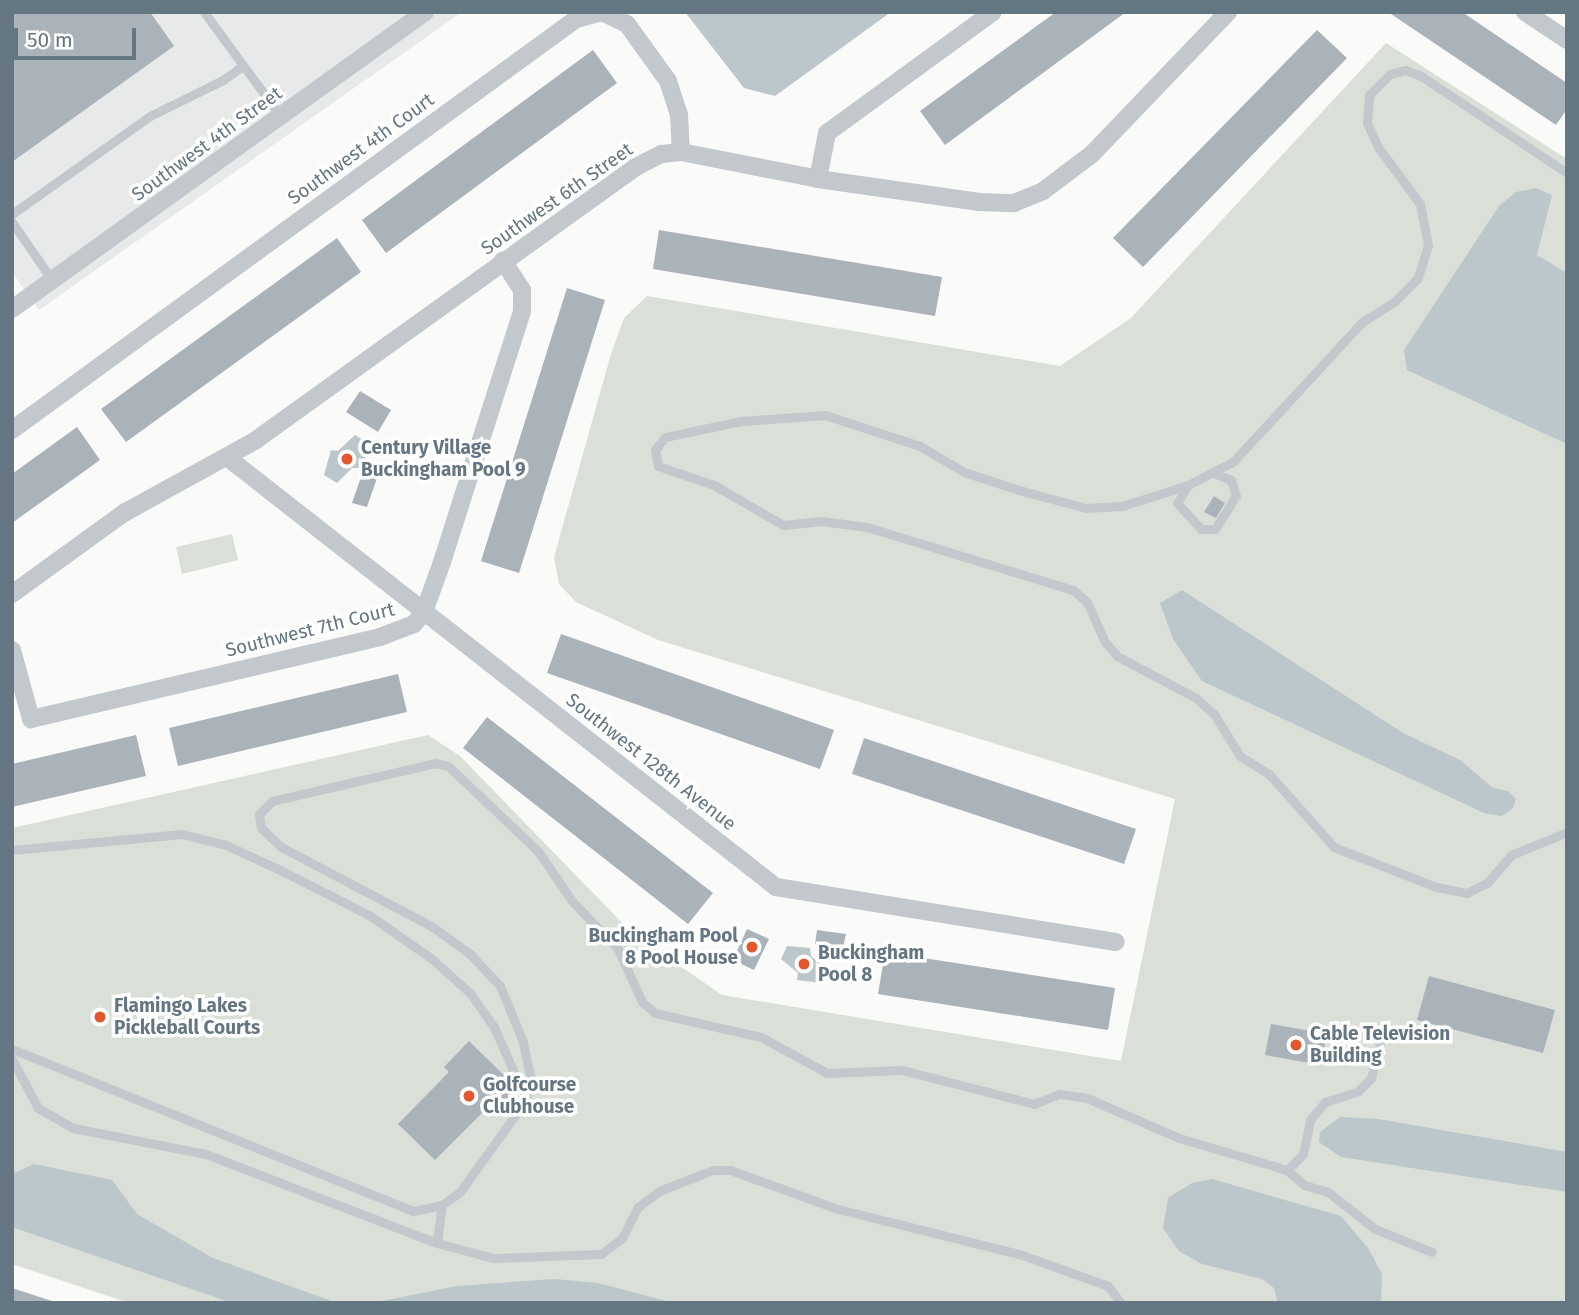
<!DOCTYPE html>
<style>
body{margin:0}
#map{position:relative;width:1579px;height:1315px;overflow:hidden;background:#fafaf8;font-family:"Fira Sans",sans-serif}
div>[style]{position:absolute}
.built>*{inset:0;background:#e8e9e9}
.green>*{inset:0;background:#dadfd7}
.water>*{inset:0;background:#bbc7cb}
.building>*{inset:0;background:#aab3b9}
.lane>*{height:9px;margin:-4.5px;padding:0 4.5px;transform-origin:4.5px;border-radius:4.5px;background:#c3c8cc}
.street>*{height:18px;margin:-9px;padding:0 9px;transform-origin:9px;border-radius:9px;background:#c3c8cc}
.dots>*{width:19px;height:19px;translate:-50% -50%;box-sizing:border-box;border:4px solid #fff;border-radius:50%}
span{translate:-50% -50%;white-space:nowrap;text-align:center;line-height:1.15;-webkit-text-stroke:7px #fff;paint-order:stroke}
.street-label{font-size:19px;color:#657683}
.poi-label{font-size:19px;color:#657683;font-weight:700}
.left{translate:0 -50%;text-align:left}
.right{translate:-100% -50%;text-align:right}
.frame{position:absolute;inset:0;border:14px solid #657683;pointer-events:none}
.scale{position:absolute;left:14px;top:28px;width:122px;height:32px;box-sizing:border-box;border:4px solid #657683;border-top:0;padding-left:9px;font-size:21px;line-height:24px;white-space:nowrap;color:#657683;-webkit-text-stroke:5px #fff;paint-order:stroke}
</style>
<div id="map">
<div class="built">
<div style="clip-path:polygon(12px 12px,462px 12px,39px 310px,12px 272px)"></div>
</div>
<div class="green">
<div style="clip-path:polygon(1386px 43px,1567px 159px,1567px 1303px,129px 1303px,12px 1264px,12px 828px,428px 735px,460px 756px,632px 933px,722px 995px,1121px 1061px,1175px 799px,658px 640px,576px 602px,559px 584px,554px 557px,611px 354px,624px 318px,647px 296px,1060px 366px,1131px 318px)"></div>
<div style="clip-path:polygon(232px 534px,238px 560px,182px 574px,176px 547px)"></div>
</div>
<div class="water">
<div style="clip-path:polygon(685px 12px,891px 12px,775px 96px,744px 88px)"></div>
<div style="clip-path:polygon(1536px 188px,1552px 195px,1537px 255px,1567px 273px,1567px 444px,1407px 370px,1404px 350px,1499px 206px,1516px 192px)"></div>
<div style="clip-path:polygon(355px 435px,370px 444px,362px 468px,352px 468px,337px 483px,324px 475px,331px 450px,338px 451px)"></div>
<div style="clip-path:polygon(1182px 590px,1403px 733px,1460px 760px,1493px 788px,1508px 791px,1516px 799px,1513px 808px,1502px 816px,1484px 813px,1202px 681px,1173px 639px,1160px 603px)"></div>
<div style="clip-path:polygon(787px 946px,810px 948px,811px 956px,826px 969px,821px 983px,797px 980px,798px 973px,781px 959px)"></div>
<div style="clip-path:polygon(1340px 1117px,1378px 1119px,1567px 1152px,1567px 1192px,1341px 1157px,1319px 1142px,1320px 1132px)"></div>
<div style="clip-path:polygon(34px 1164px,112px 1180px,137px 1214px,213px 1258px,337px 1303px,232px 1303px,12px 1227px,12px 1174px)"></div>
<div style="clip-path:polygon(1212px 1179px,1341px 1216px,1368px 1248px,1382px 1274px,1381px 1303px,1278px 1303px,1274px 1288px,1262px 1279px,1202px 1264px,1179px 1251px,1163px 1228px,1168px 1198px,1192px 1183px)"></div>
<div style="clip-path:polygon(555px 1279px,598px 1283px,674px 1303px,372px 1303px,457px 1286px)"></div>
</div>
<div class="building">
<div style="clip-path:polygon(12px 12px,150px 12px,174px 46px,12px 162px)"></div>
<div style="clip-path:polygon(1056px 12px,1126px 12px,945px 145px,920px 111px)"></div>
<div style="clip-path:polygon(1388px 12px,1462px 12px,1567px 83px,1567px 109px,1556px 125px)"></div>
<div style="clip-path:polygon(1317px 30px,1347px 58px,1143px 267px,1113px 238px)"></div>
<div style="clip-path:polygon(593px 50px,617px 83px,386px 253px,362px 220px)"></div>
<div style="clip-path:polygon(659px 230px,942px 277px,935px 316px,653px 269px)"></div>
<div style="clip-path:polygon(337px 238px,361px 272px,126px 442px,101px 409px)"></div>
<div style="clip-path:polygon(567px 288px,605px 300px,519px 573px,481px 561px)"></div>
<div style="clip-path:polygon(360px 391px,391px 410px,378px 432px,346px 412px)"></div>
<div style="clip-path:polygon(77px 427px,100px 460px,12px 523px,12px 474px)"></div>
<div style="clip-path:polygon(362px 474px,377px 478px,367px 507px,352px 503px)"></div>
<div style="clip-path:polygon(1214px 496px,1225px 503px,1216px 518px,1204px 512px)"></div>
<div style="clip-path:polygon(561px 634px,834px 730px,820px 769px,547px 673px)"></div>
<div style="clip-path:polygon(398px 674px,407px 712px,178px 766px,169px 728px)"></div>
<div style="clip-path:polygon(487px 717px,713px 893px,688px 924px,463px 748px)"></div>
<div style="clip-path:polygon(136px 735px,146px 776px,12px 807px,12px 764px)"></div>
<div style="clip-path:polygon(864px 738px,1136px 829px,1124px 864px,852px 774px)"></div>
<div style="clip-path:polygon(747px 929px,769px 939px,754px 970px,733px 960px)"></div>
<div style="clip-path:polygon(817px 930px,846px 934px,843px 947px,815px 944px)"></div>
<div style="clip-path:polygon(885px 952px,1115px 988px,1108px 1030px,878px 994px)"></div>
<div style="clip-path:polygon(1429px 976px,1555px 1010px,1543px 1053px,1417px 1020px)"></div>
<div style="clip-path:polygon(1271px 1024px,1327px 1034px,1321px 1065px,1265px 1055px)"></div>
<div style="clip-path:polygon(469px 1041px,518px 1089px,490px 1117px,484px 1111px,435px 1160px,398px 1124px,449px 1072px,444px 1067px)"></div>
<div style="clip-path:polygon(12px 1288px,55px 1302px,55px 1303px,12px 1303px)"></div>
</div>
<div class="lane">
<div style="left:204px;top:12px;width:130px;rotate:53.7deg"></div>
<div style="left:1567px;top:173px;width:175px;rotate:-146.4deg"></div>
<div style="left:1421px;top:76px;width:17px;rotate:-159deg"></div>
<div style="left:1405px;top:70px;width:16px;rotate:165deg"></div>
<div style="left:1390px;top:74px;width:30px;rotate:135deg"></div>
<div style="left:1369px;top:95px;width:28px;rotate:94deg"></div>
<div style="left:1367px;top:123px;width:26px;rotate:65deg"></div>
<div style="left:1378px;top:147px;width:71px;rotate:53.6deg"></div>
<div style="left:1420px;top:204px;width:42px;rotate:79deg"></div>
<div style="left:1428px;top:245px;width:34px;rotate:107deg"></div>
<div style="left:1418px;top:278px;width:34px;rotate:135deg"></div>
<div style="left:1394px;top:302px;width:36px;rotate:148deg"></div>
<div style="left:1363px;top:321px;width:190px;rotate:132.7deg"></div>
<div style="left:1234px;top:461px;width:52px;rotate:152.4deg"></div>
<div style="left:1188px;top:485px;width:69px;rotate:162.3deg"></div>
<div style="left:1122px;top:506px;width:36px;rotate:177deg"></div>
<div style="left:1086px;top:508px;width:69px;rotate:-165deg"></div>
<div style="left:1019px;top:490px;width:58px;rotate:-161.9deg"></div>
<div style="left:964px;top:472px;width:51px;rotate:-149.4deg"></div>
<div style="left:920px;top:446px;width:100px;rotate:-161.9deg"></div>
<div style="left:825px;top:415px;width:84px;rotate:175.9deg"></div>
<div style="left:741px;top:421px;width:78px;rotate:168.1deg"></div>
<div style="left:665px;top:437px;width:16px;rotate:128deg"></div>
<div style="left:655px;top:450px;width:16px;rotate:79deg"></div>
<div style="left:658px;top:466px;width:59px;rotate:18.7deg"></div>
<div style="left:714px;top:485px;width:80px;rotate:30.1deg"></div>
<div style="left:783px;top:525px;width:39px;rotate:-6deg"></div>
<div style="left:822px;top:521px;width:45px;rotate:7.6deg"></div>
<div style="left:867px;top:527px;width:215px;rotate:17deg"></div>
<div style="left:1073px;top:590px;width:18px;rotate:41deg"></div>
<div style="left:1087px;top:602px;width:44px;rotate:65.8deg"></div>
<div style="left:1105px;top:642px;width:18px;rotate:49deg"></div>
<div style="left:1117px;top:656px;width:89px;rotate:28deg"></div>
<div style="left:1196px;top:698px;width:24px;rotate:42deg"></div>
<div style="left:1214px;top:714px;width:49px;rotate:58.2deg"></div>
<div style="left:1240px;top:756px;width:34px;rotate:32deg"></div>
<div style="left:1269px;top:774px;width:98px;rotate:48.3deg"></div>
<div style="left:1334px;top:847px;width:110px;rotate:21.4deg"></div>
<div style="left:1436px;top:887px;width:32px;rotate:11deg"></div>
<div style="left:1467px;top:893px;width:22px;rotate:-27deg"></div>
<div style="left:1487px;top:883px;width:37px;rotate:-49deg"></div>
<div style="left:1511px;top:855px;width:61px;rotate:-22.3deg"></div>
<div style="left:12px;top:214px;width:169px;rotate:-35.4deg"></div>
<div style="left:150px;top:116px;width:81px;rotate:-26.3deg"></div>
<div style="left:223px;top:80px;width:22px;rotate:-36deg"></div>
<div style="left:12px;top:222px;width:70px;rotate:55.4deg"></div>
<div style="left:1188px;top:485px;width:21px;rotate:121deg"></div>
<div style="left:1177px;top:503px;width:35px;rotate:47deg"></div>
<div style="left:1201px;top:529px;width:14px"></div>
<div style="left:1215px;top:529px;width:39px;rotate:-58deg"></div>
<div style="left:1236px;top:496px;width:17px;rotate:-107deg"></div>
<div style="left:1231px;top:480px;width:16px;rotate:-158deg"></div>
<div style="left:12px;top:850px;width:171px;rotate:-5.4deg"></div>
<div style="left:182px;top:834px;width:45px;rotate:14deg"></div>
<div style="left:226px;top:845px;width:57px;rotate:24.8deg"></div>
<div style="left:278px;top:869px;width:102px;rotate:26.8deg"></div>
<div style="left:369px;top:915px;width:77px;rotate:34.9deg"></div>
<div style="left:432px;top:959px;width:51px;rotate:41.8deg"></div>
<div style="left:470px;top:993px;width:42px;rotate:54.8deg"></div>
<div style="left:494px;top:1027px;width:80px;rotate:66.3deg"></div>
<div style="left:526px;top:1100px;width:113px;rotate:125.7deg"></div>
<div style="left:460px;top:1192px;width:22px;rotate:144deg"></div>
<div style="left:442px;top:1205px;width:30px;rotate:168deg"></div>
<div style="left:413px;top:1211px;width:432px;rotate:-158deg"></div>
<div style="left:12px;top:1059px;width:55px;rotate:62deg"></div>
<div style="left:38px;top:1108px;width:40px;rotate:29.7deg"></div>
<div style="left:73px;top:1128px;width:136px;rotate:11.1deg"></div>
<div style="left:206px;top:1154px;width:248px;rotate:21.1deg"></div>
<div style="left:437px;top:1243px;width:38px;rotate:-83deg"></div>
<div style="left:526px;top:1100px;width:24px;rotate:-81deg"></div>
<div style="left:530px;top:1076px;width:35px;rotate:-102deg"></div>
<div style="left:523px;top:1042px;width:61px;rotate:-112.3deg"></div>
<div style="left:500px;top:986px;width:44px;rotate:-133.2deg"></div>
<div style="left:470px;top:954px;width:46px;rotate:-143.9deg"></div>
<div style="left:433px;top:927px;width:172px;rotate:-152.2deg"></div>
<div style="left:281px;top:847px;width:28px;rotate:-136deg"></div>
<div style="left:261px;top:828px;width:14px;rotate:-98deg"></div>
<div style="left:259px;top:814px;width:18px;rotate:-45deg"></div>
<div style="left:272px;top:801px;width:167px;rotate:-13.1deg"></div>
<div style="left:435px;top:763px;width:13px;rotate:13deg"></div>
<div style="left:448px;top:766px;width:124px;rotate:43.4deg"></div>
<div style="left:538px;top:851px;width:60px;rotate:55.8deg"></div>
<div style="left:572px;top:901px;width:66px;rotate:46.2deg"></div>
<div style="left:618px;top:949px;width:58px;rotate:65.6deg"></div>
<div style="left:642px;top:1002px;width:17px;rotate:40deg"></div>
<div style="left:655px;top:1013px;width:109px;rotate:12.8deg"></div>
<div style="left:761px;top:1037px;width:75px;rotate:28.6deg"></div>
<div style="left:827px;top:1073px;width:75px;rotate:-2.3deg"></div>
<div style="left:902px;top:1070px;width:136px;rotate:14.4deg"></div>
<div style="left:1034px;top:1104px;width:27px;rotate:-22deg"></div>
<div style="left:1059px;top:1094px;width:28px;rotate:8deg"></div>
<div style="left:1087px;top:1098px;width:100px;rotate:23.5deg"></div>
<div style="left:1179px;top:1138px;width:113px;rotate:16.5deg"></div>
<div style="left:1287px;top:1170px;width:23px;rotate:41deg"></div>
<div style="left:1304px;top:1185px;width:25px;rotate:16deg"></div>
<div style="left:1328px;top:1192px;width:60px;rotate:38.2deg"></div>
<div style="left:1375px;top:1229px;width:61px;rotate:22deg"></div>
<div style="left:1287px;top:1170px;width:23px;rotate:-45deg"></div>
<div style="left:1303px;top:1154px;width:35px;rotate:-78deg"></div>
<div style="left:1310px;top:1120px;width:23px;rotate:-50deg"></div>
<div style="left:1325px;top:1102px;width:35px;rotate:-18deg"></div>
<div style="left:1358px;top:1091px;width:18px;rotate:-45deg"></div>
<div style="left:1371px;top:1078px;width:45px;rotate:-76deg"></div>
<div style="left:437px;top:1243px;width:58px;rotate:15deg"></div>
<div style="left:493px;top:1258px;width:108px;rotate:-2.1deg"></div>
<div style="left:601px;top:1254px;width:26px;rotate:-37deg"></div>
<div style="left:622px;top:1238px;width:35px;rotate:-63deg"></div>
<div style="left:638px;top:1207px;width:26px;rotate:-37deg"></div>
<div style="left:659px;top:1191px;width:58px;rotate:-21.3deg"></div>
<div style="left:713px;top:1170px;width:17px"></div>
<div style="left:730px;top:1170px;width:115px;rotate:19.9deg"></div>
<div style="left:838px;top:1209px;width:190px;rotate:14deg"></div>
<div style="left:1022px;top:1255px;width:91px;rotate:19.8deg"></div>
<div style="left:1108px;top:1286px;width:21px;rotate:53deg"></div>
</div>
<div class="street">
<div style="left:1525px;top:12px;width:50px;rotate:33.7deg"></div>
<div style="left:818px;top:179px;width:47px;rotate:-78.9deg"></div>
<div style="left:827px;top:133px;width:205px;rotate:-36.1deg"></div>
<div style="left:12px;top:309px;width:509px;rotate:-35.72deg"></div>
<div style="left:12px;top:430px;width:698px;rotate:-36.08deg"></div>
<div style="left:576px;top:19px;width:27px;rotate:-15deg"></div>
<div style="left:602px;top:12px;width:28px;rotate:26deg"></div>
<div style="left:627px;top:24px;width:70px;rotate:54.3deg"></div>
<div style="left:668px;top:81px;width:36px;rotate:72deg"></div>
<div style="left:679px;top:115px;width:37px;rotate:87deg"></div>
<div style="left:228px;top:458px;width:696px;rotate:38.06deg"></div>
<div style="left:776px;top:887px;width:344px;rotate:9.2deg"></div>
<div style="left:12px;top:594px;width:138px;rotate:-35.9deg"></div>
<div style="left:124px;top:513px;width:151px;rotate:-28.9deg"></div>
<div style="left:256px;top:440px;width:468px;rotate:-35.7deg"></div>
<div style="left:636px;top:167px;width:29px;rotate:-27deg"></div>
<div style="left:662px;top:154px;width:19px;rotate:-6deg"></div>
<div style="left:681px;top:152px;width:140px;rotate:11.1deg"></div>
<div style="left:818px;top:179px;width:163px;rotate:8.1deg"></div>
<div style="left:979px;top:202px;width:35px;rotate:2deg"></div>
<div style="left:1014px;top:203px;width:31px;rotate:-22deg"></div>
<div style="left:1043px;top:191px;width:61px;rotate:-37.1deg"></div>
<div style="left:1092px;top:154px;width:197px;rotate:-46.2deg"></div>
<div style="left:12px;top:650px;width:72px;rotate:74.6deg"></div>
<div style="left:31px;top:719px;width:359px;rotate:-13.2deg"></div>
<div style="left:380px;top:637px;width:36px;rotate:-21deg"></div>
<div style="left:414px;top:624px;width:16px;rotate:-50deg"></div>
<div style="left:424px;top:612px;width:53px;rotate:-70.2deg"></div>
<div style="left:442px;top:562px;width:262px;rotate:-72.3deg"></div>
<div style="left:522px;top:312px;width:22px;rotate:-90deg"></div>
<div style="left:522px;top:290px;width:35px;rotate:-123deg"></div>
</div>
<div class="dots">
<div style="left:347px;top:459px;background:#e4572e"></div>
<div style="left:752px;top:947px;background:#e4572e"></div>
<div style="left:804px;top:964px;background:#e4572e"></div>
<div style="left:100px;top:1017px;background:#e4572e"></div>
<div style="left:1296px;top:1045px;background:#e4572e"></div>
<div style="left:469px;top:1096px;background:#e4572e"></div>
</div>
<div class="street-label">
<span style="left:207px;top:144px;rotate:-36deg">Southwest 4th Street</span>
<span style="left:361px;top:149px;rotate:-36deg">Southwest 4th Court</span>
<span style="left:557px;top:199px;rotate:-35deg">Southwest 6th Street</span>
<span style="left:310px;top:630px;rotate:-14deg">Southwest 7th Court</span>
<span style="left:651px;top:762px;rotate:38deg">Southwest 128th Avenue</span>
</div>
<div class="poi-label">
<span class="left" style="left:361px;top:459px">Century Village<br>Buckingham Pool 9</span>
<span class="right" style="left:738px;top:947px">Buckingham Pool<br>8 Pool House</span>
<span class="left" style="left:818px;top:964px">Buckingham<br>Pool 8</span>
<span class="left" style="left:114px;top:1017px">Flamingo Lakes<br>Pickleball Courts</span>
<span class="left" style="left:1310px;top:1045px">Cable Television<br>Building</span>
<span class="left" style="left:483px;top:1096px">Golfcourse<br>Clubhouse</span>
</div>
<div class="frame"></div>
<div class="scale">50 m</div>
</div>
